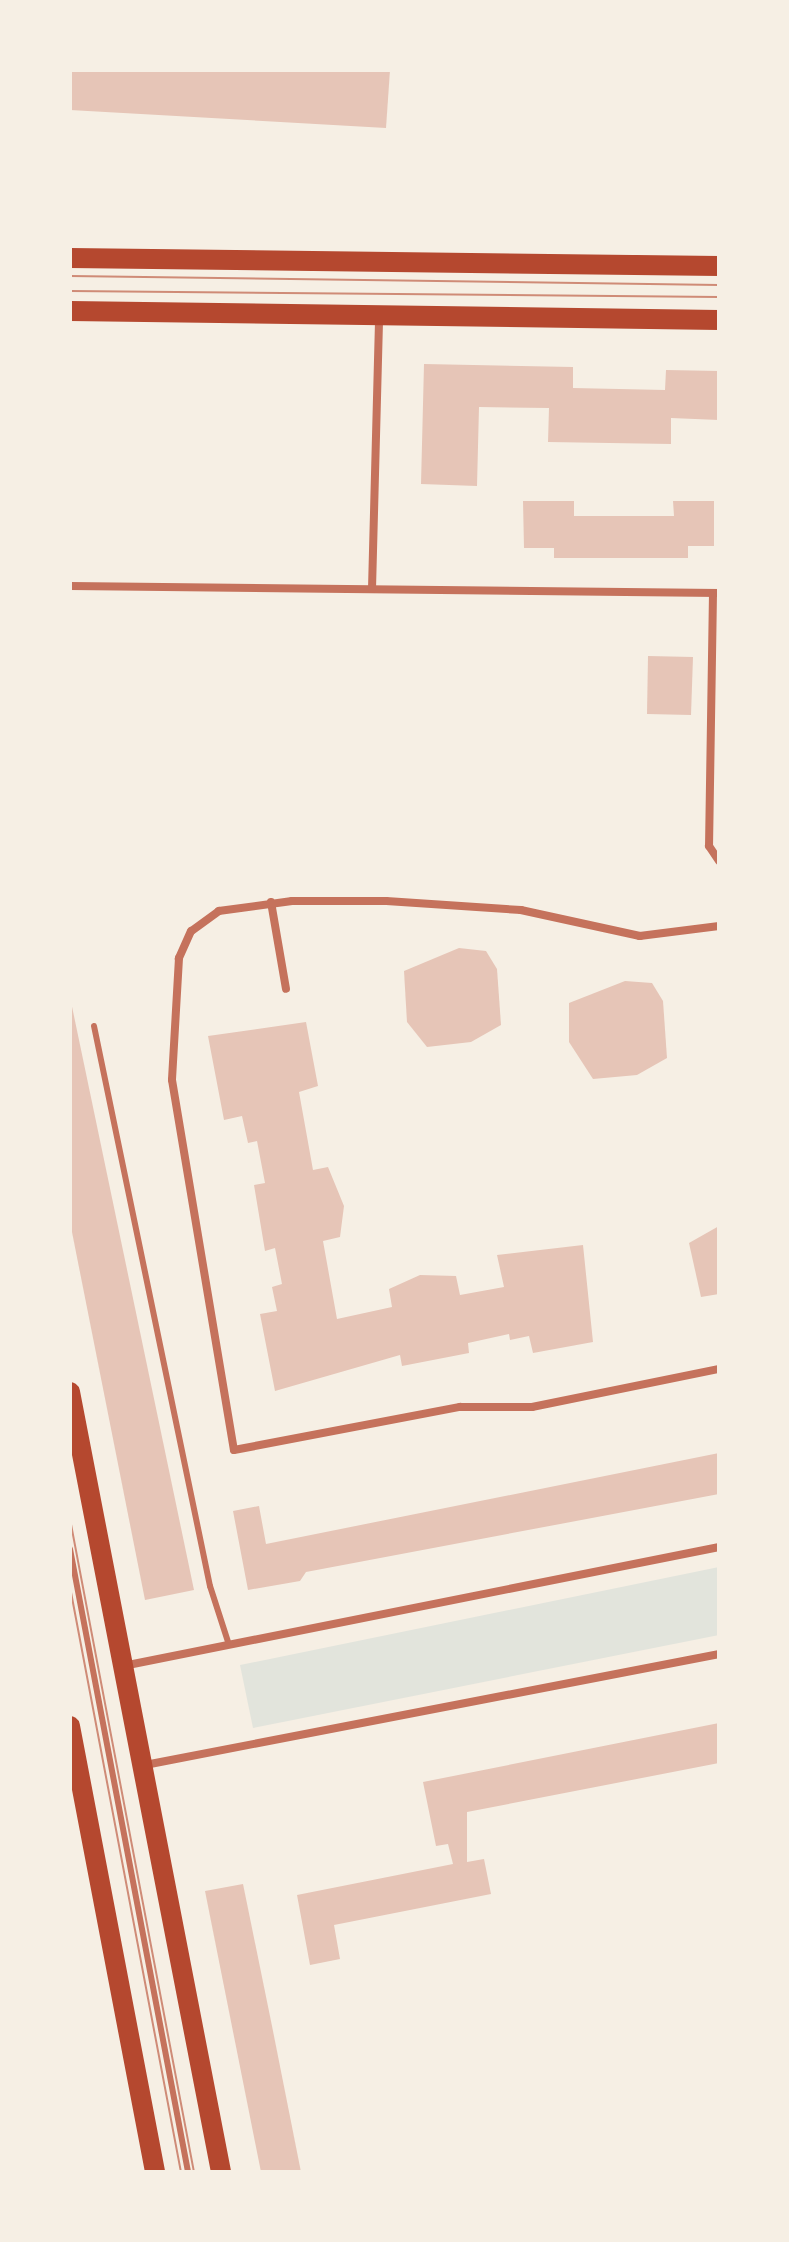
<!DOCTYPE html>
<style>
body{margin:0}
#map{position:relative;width:789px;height:2242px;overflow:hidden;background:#f6efe4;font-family:Rubik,sans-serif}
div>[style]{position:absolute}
.green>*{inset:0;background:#e2e4dc}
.building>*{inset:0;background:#e6c5b7}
.service>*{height:6px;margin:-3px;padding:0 3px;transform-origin:3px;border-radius:3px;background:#c5725c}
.minor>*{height:8px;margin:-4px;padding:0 4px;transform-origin:4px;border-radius:4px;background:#c5725c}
.primary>*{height:20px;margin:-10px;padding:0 10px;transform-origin:10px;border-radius:10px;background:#b5482f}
.tram>*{height:2px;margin:-1px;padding:0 1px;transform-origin:1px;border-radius:1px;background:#cf8b77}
span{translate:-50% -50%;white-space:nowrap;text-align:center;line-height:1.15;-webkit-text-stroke:6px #f6efe4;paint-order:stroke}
.frame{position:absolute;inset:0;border:72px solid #f6efe4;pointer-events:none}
</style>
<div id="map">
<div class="green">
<div style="clip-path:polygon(719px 1567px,719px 1635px,253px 1728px,240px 1665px)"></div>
</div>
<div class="building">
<div style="clip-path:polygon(70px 70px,390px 70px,386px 128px,70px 110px)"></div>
<div style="clip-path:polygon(424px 364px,573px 367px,573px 388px,665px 390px,666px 370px,719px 371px,719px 420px,671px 418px,671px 444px,548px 442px,549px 408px,479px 407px,477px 486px,421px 484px)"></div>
<div style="clip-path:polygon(523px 501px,574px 501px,574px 516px,674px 516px,673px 501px,714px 501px,714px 546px,688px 546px,688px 558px,554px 558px,554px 548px,524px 548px)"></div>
<div style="clip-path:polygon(648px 656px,693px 657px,691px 715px,647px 714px)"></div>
<div style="clip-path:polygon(459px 948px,486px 951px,497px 969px,501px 1025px,471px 1042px,427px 1047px,407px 1022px,404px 971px)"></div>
<div style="clip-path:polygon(625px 981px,652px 983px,663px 1001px,667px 1058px,637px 1075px,593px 1079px,569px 1042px,569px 1003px)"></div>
<div style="clip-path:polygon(70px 997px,194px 1590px,145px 1600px,70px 1222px)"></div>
<div style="clip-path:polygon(306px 1022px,318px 1086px,299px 1092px,313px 1170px,328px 1167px,344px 1206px,340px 1237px,323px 1241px,337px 1319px,392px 1307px,389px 1289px,420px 1275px,456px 1276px,460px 1295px,504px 1287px,497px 1255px,583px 1245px,593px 1342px,533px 1353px,529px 1336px,510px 1340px,509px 1334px,468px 1343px,469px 1353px,402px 1366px,400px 1355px,275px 1391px,260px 1314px,277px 1311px,272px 1287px,282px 1284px,275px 1248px,265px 1251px,254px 1185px,265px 1183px,257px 1141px,248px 1143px,242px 1116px,224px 1120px,208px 1036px)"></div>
<div style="clip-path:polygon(719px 1226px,719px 1294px,701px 1297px,689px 1243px)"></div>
<div style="clip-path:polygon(719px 1453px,719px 1494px,306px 1572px,300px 1581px,248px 1590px,233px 1511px,259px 1506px,266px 1544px)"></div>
<div style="clip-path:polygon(719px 1723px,719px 1763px,467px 1812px,467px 1862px,484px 1859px,491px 1894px,334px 1925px,340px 1959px,310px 1965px,297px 1895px,453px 1864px,448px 1844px,436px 1846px,423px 1782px)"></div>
<div style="clip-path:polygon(243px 1884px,272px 2026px,301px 2172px,261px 2172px,205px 1891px)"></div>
</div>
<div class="service">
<div style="left:94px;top:1026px;width:572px;rotate:78.3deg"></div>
<div style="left:210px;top:1586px;width:62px;rotate:72.1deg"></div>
<div style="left:70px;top:1549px;width:634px;rotate:79.27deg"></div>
</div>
<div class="minor">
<div style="left:70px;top:586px;width:649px;rotate:0.62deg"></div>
<div style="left:372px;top:589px;width:271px;rotate:-88.5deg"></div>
<div style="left:713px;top:593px;width:253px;rotate:90.9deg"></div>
<div style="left:709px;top:846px;width:18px;rotate:56deg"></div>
<div style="left:271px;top:902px;width:88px;rotate:80.2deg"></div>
<div style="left:719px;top:926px;width:80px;rotate:172.8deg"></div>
<div style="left:640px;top:936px;width:122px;rotate:-167.7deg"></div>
<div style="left:521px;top:910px;width:135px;rotate:-176.2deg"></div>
<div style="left:386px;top:901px;width:94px;rotate:180deg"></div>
<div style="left:292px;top:901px;width:74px;rotate:172.2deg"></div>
<div style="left:219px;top:911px;width:34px;rotate:144deg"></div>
<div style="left:191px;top:931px;width:30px;rotate:114deg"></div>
<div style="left:179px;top:958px;width:122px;rotate:93.3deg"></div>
<div style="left:172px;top:1080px;width:375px;rotate:80.5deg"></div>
<div style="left:234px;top:1450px;width:230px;rotate:-10.8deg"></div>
<div style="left:460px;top:1407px;width:72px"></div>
<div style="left:532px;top:1407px;width:191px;rotate:-11.5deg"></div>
<div style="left:123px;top:1666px;width:608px;rotate:-11.29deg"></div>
<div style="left:145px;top:1765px;width:585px;rotate:-10.94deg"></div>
</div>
<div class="primary">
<div style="left:70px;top:258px;width:649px;rotate:0.71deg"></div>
<div style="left:70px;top:311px;width:649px;rotate:0.79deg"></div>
<div style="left:70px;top:1392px;width:794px;rotate:79.04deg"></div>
<div style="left:70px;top:1726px;width:454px;rotate:79.2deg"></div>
</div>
<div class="tram">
<div style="left:70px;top:276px;width:649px;rotate:0.79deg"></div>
<div style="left:70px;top:291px;width:649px;rotate:0.53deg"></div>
<div style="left:70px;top:1519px;width:665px;rotate:79.25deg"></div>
<div style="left:70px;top:1587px;width:595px;rotate:79.26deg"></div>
</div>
<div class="frame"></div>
</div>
